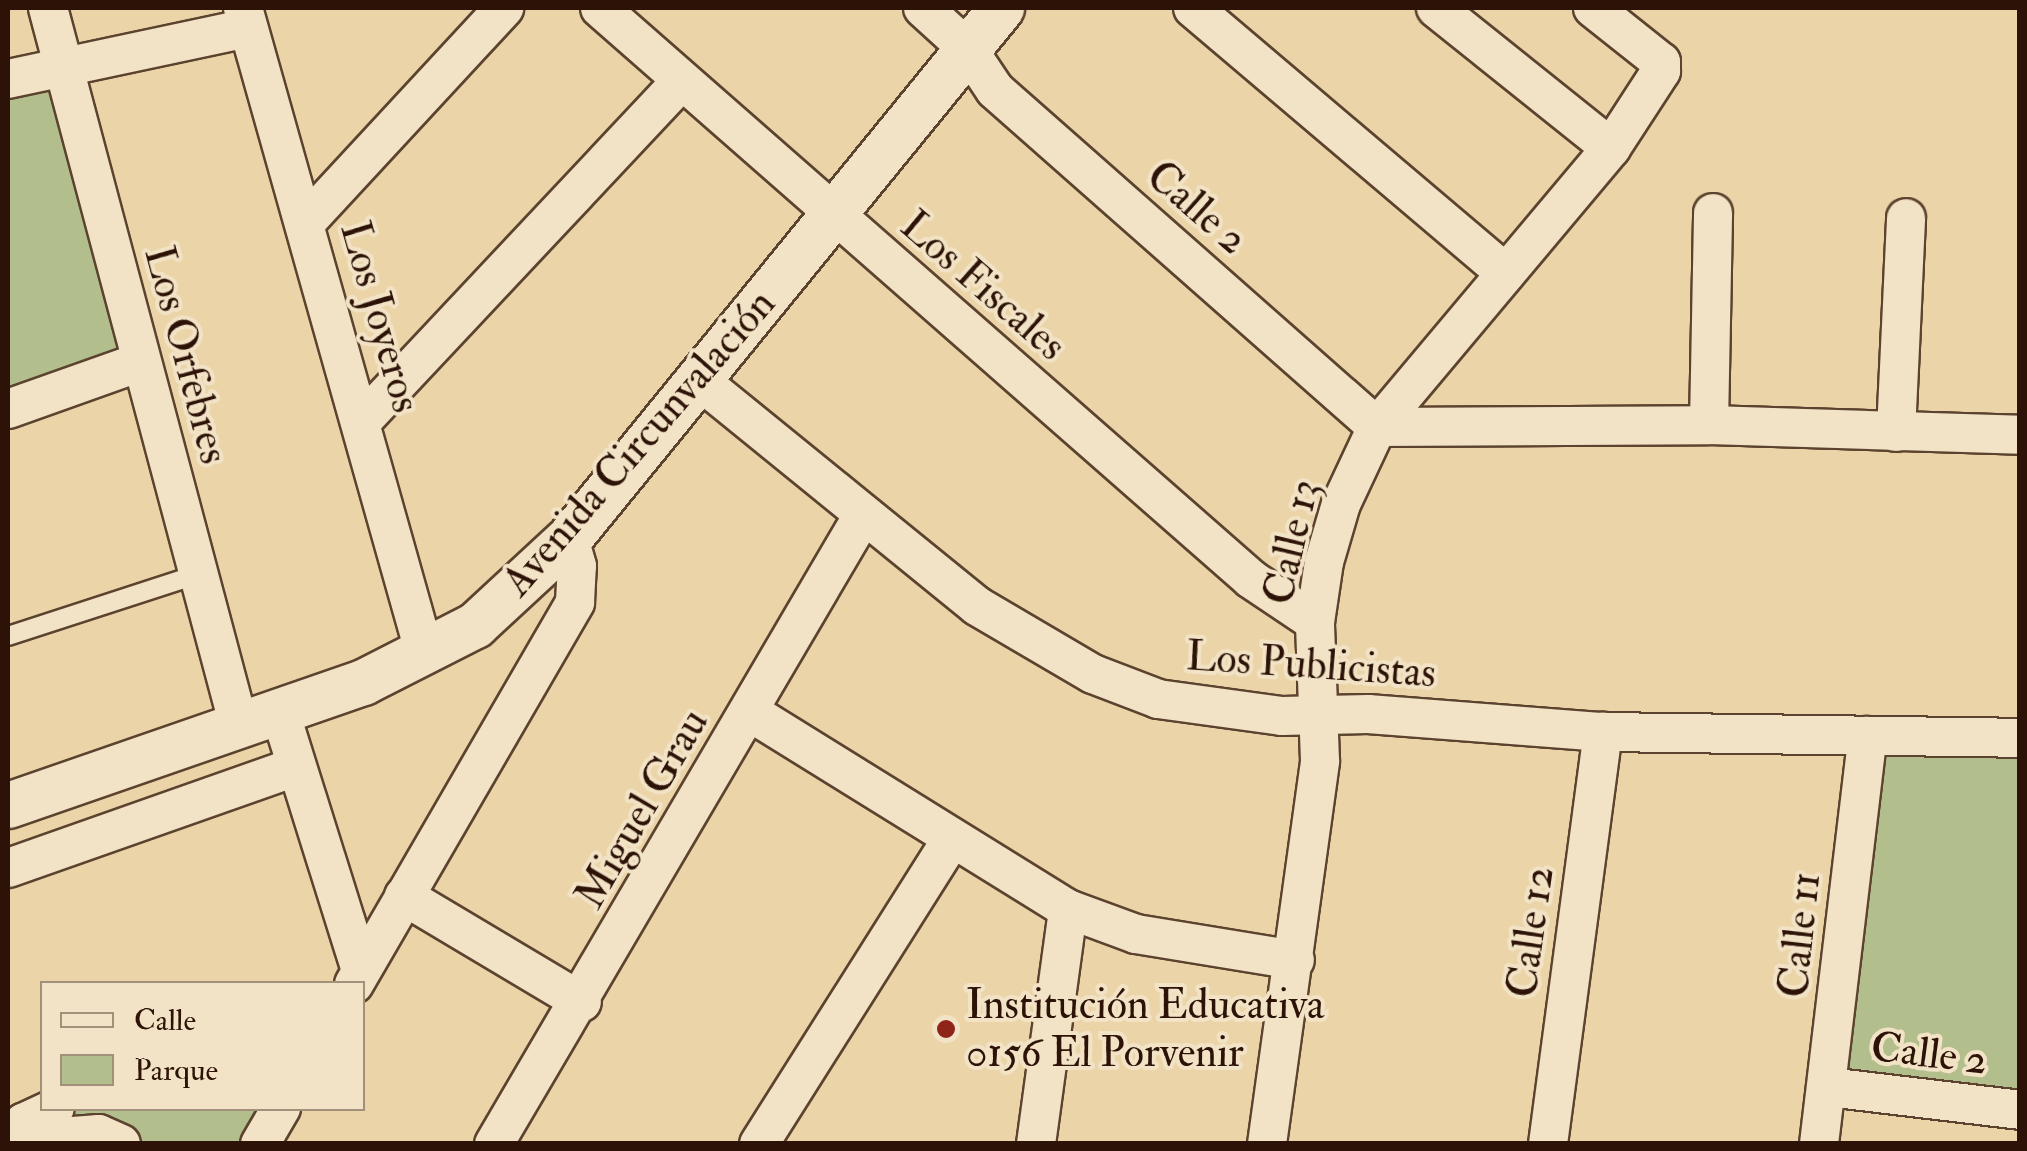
<!DOCTYPE html>
<meta charset="utf-8">
<style>
body{margin:0}
#map{position:relative;width:2027px;height:1151px;overflow:hidden;background:#ebd4a8;font-family:"IM FELL Double Pica",serif}
div>[style]{position:absolute}
.green>*{inset:0;background:#b2be8b}
.roads{filter:drop-shadow(2px 0 #5c432f) drop-shadow(-2px 0 #5c432f) drop-shadow(0 2px #5c432f) drop-shadow(0 -2px #5c432f)}
.service>*{height:18px;margin:-9px;padding:0 9px;transform-origin:9px;border-radius:9px;background:#f2e3c6}
.minor>*{height:38px;margin:-19px;padding:0 19px;transform-origin:19px;border-radius:19px;background:#f2e3c6}
.tertiary>*{height:45px;margin:-22.5px;padding:0 22.5px;transform-origin:22.5px;border-radius:22.5px;background:#f2e3c6}
.dots>*{width:28px;height:28px;translate:-50% -50%;box-sizing:border-box;border:5px solid #f2e3c6;border-radius:50%}
span{translate:-50% -50%;white-space:nowrap;text-align:center;line-height:1.15;-webkit-text-stroke:8px #f2e3c6;paint-order:stroke}
.street-label{font-size:42px;color:#2d1307}
.poi-label{font-size:42px;color:#2d1307}
.left{translate:0 -50%;text-align:left}
.frame{position:absolute;inset:0;border:10px solid #2d1307;pointer-events:none}
.legend{position:absolute;left:40px;top:981px;width:325px;height:130px;box-sizing:border-box;background:#f2e3c6;border:2px solid #a3907a;margin:0;padding:12px 18px;list-style:none;font-size:30px;color:#2d1307}
.legend li{display:flex;align-items:center;gap:20px;height:50px}
.legend b{width:50px;border:2px solid #a3907a}
</style>
<div id="map">
<div class="green">
<div style="clip-path:polygon(48px 72px,124px 352px,8px 391px,8px 85px)"></div>
<div style="clip-path:polygon(1883px 744px,2019px 746px,2019px 1097px,1843px 1074px)"></div>
<div style="clip-path:polygon(70px 1109px,262px 1109px,240px 1143px,133px 1143px,58px 1121px)"></div>
</div>
<div class="roads">
<div class="service">
<div style="left:8px;top:636px;width:201px;rotate:-18deg"></div>
</div>
<div class="minor">
<div style="left:48px;top:8px;width:743px;rotate:75.1deg"></div>
<div style="left:243px;top:8px;width:671px;rotate:74.27deg"></div>
<div style="left:600px;top:8px;width:866px;rotate:41.25deg"></div>
<div style="left:1251px;top:579px;width:77px;rotate:33.9deg"></div>
<div style="left:923px;top:8px;width:59px;rotate:42.3deg"></div>
<div style="left:967px;top:48px;width:50px;rotate:56.3deg"></div>
<div style="left:995px;top:90px;width:509px;rotate:41.42deg"></div>
<div style="left:1377px;top:427px;width:332px;rotate:-0.3deg"></div>
<div style="left:1709px;top:425px;width:311px;rotate:1.8deg"></div>
<div style="left:1193px;top:8px;width:410px;rotate:40.3deg"></div>
<div style="left:1436px;top:8px;width:224px;rotate:38.7deg"></div>
<div style="left:8px;top:79px;width:245px;rotate:-12deg"></div>
<div style="left:306px;top:222px;width:292px;rotate:-47.2deg"></div>
<div style="left:699px;top:380px;width:358px;rotate:39.1deg"></div>
<div style="left:977px;top:606px;width:134px;rotate:30.4deg"></div>
<div style="left:1093px;top:674px;width:70px;rotate:21deg"></div>
<div style="left:1158px;top:699px;width:125px;rotate:7.8deg"></div>
<div style="left:1282px;top:716px;width:86px;rotate:-1.3deg"></div>
<div style="left:1368px;top:714px;width:236px;rotate:4.4deg"></div>
<div style="left:1603px;top:732px;width:417px;rotate:0.8deg"></div>
<div style="left:8px;top:409px;width:140px;rotate:-19.6deg"></div>
<div style="left:363px;top:420px;width:465px;rotate:-46.8deg"></div>
<div style="left:1709px;top:425px;width:212px;rotate:-88.9deg"></div>
<div style="left:1896px;top:432px;width:214px;rotate:-87.3deg"></div>
<div style="left:280px;top:712px;width:270px;rotate:72.6deg"></div>
<div style="left:750px;top:712px;width:374px;rotate:31.8deg"></div>
<div style="left:1068px;top:909px;width:72px;rotate:20.2deg"></div>
<div style="left:1136px;top:934px;width:161px;rotate:9.3deg"></div>
<div style="left:8px;top:868px;width:304px;rotate:-19.4deg"></div>
<div style="left:404px;top:896px;width:207px;rotate:30.8deg"></div>
<div style="left:354px;top:984px;width:441px;rotate:-59.9deg"></div>
<div style="left:575px;top:602px;width:36px;rotate:-87deg"></div>
<div style="left:577px;top:566px;width:29px;rotate:-106deg"></div>
<div style="left:1828px;top:1087px;width:193px;rotate:6.8deg"></div>
<div style="left:8px;top:1141px;width:91px;rotate:-4.4deg"></div>
<div style="left:99px;top:1134px;width:24px;rotate:24deg"></div>
<div style="left:11px;top:1141px;width:22px;rotate:-56deg"></div>
<div style="left:23px;top:1123px;width:35px;rotate:-25deg"></div>
<div style="left:260px;top:1144px;width:42px;rotate:-59.7deg"></div>
<div style="left:494px;top:1144px;width:727px;rotate:-59.59deg"></div>
<div style="left:759px;top:1144px;width:360px;rotate:-57.7deg"></div>
<div style="left:1036px;top:1144px;width:237px;rotate:-82.2deg"></div>
<div style="left:1267px;top:1144px;width:387px;rotate:-82.1deg"></div>
<div style="left:1320px;top:761px;width:139px;rotate:-92.1deg"></div>
<div style="left:1315px;top:622px;width:61px;rotate:-81.5deg"></div>
<div style="left:1324px;top:562px;width:60px;rotate:-73.7deg"></div>
<div style="left:1341px;top:504px;width:85px;rotate:-64.9deg"></div>
<div style="left:1377px;top:427px;width:364px;rotate:-50deg"></div>
<div style="left:1611px;top:148px;width:92px;rotate:-57deg"></div>
<div style="left:1661px;top:71px;width:9px;rotate:-90deg"></div>
<div style="left:1661px;top:62px;width:87px;rotate:-141.5deg"></div>
<div style="left:1548px;top:1144px;width:416px;rotate:-82.4deg"></div>
<div style="left:1819px;top:1144px;width:411px;rotate:-83.2deg"></div>
</div>
<div class="tertiary">
<div style="left:8px;top:805px;width:376px;rotate:-19.1deg"></div>
<div style="left:363px;top:682px;width:126px;rotate:-27deg"></div>
<div style="left:475px;top:625px;width:128px;rotate:-42.8deg"></div>
<div style="left:569px;top:538px;width:684px;rotate:-50.82deg"></div>
</div>
</div>
<div class="dots">
<div style="left:946px;top:1029px;background:#8f2418"></div>
</div>
<div class="street-label">
<span style="left:1197px;top:208px;rotate:41deg">Calle 2</span>
<span style="left:983px;top:286px;rotate:41deg">Los Fiscales</span>
<span style="left:380px;top:317px;rotate:74deg">Los Joyeros</span>
<span style="left:186px;top:355px;rotate:75deg">Los Orfebres</span>
<span style="left:639px;top:443px;rotate:-49deg">Avenida Circunvalación</span>
<span style="left:1292px;top:542px;rotate:-77deg">Calle 13</span>
<span style="left:1311px;top:665px;rotate:4deg">Los Publicistas</span>
<span style="left:642px;top:809px;rotate:-60deg">Miguel Grau</span>
<span style="left:1531px;top:932px;rotate:-82deg">Calle 12</span>
<span style="left:1800px;top:935px;rotate:-84deg">Calle 11</span>
<span style="left:1929px;top:1054px;rotate:7deg">Calle 2</span>
</div>
<div class="poi-label">
<span class="left" style="left:966px;top:1029px">Institución Educativa<br>0156 El Porvenir</span>
</div>
<div class="frame"></div>
<ul class="legend">
<li><b style="height:12px;background:#f2e3c6"></b>Calle</li>
<li><b style="height:28px;background:#b2be8b"></b>Parque</li>
</ul>
</div>
